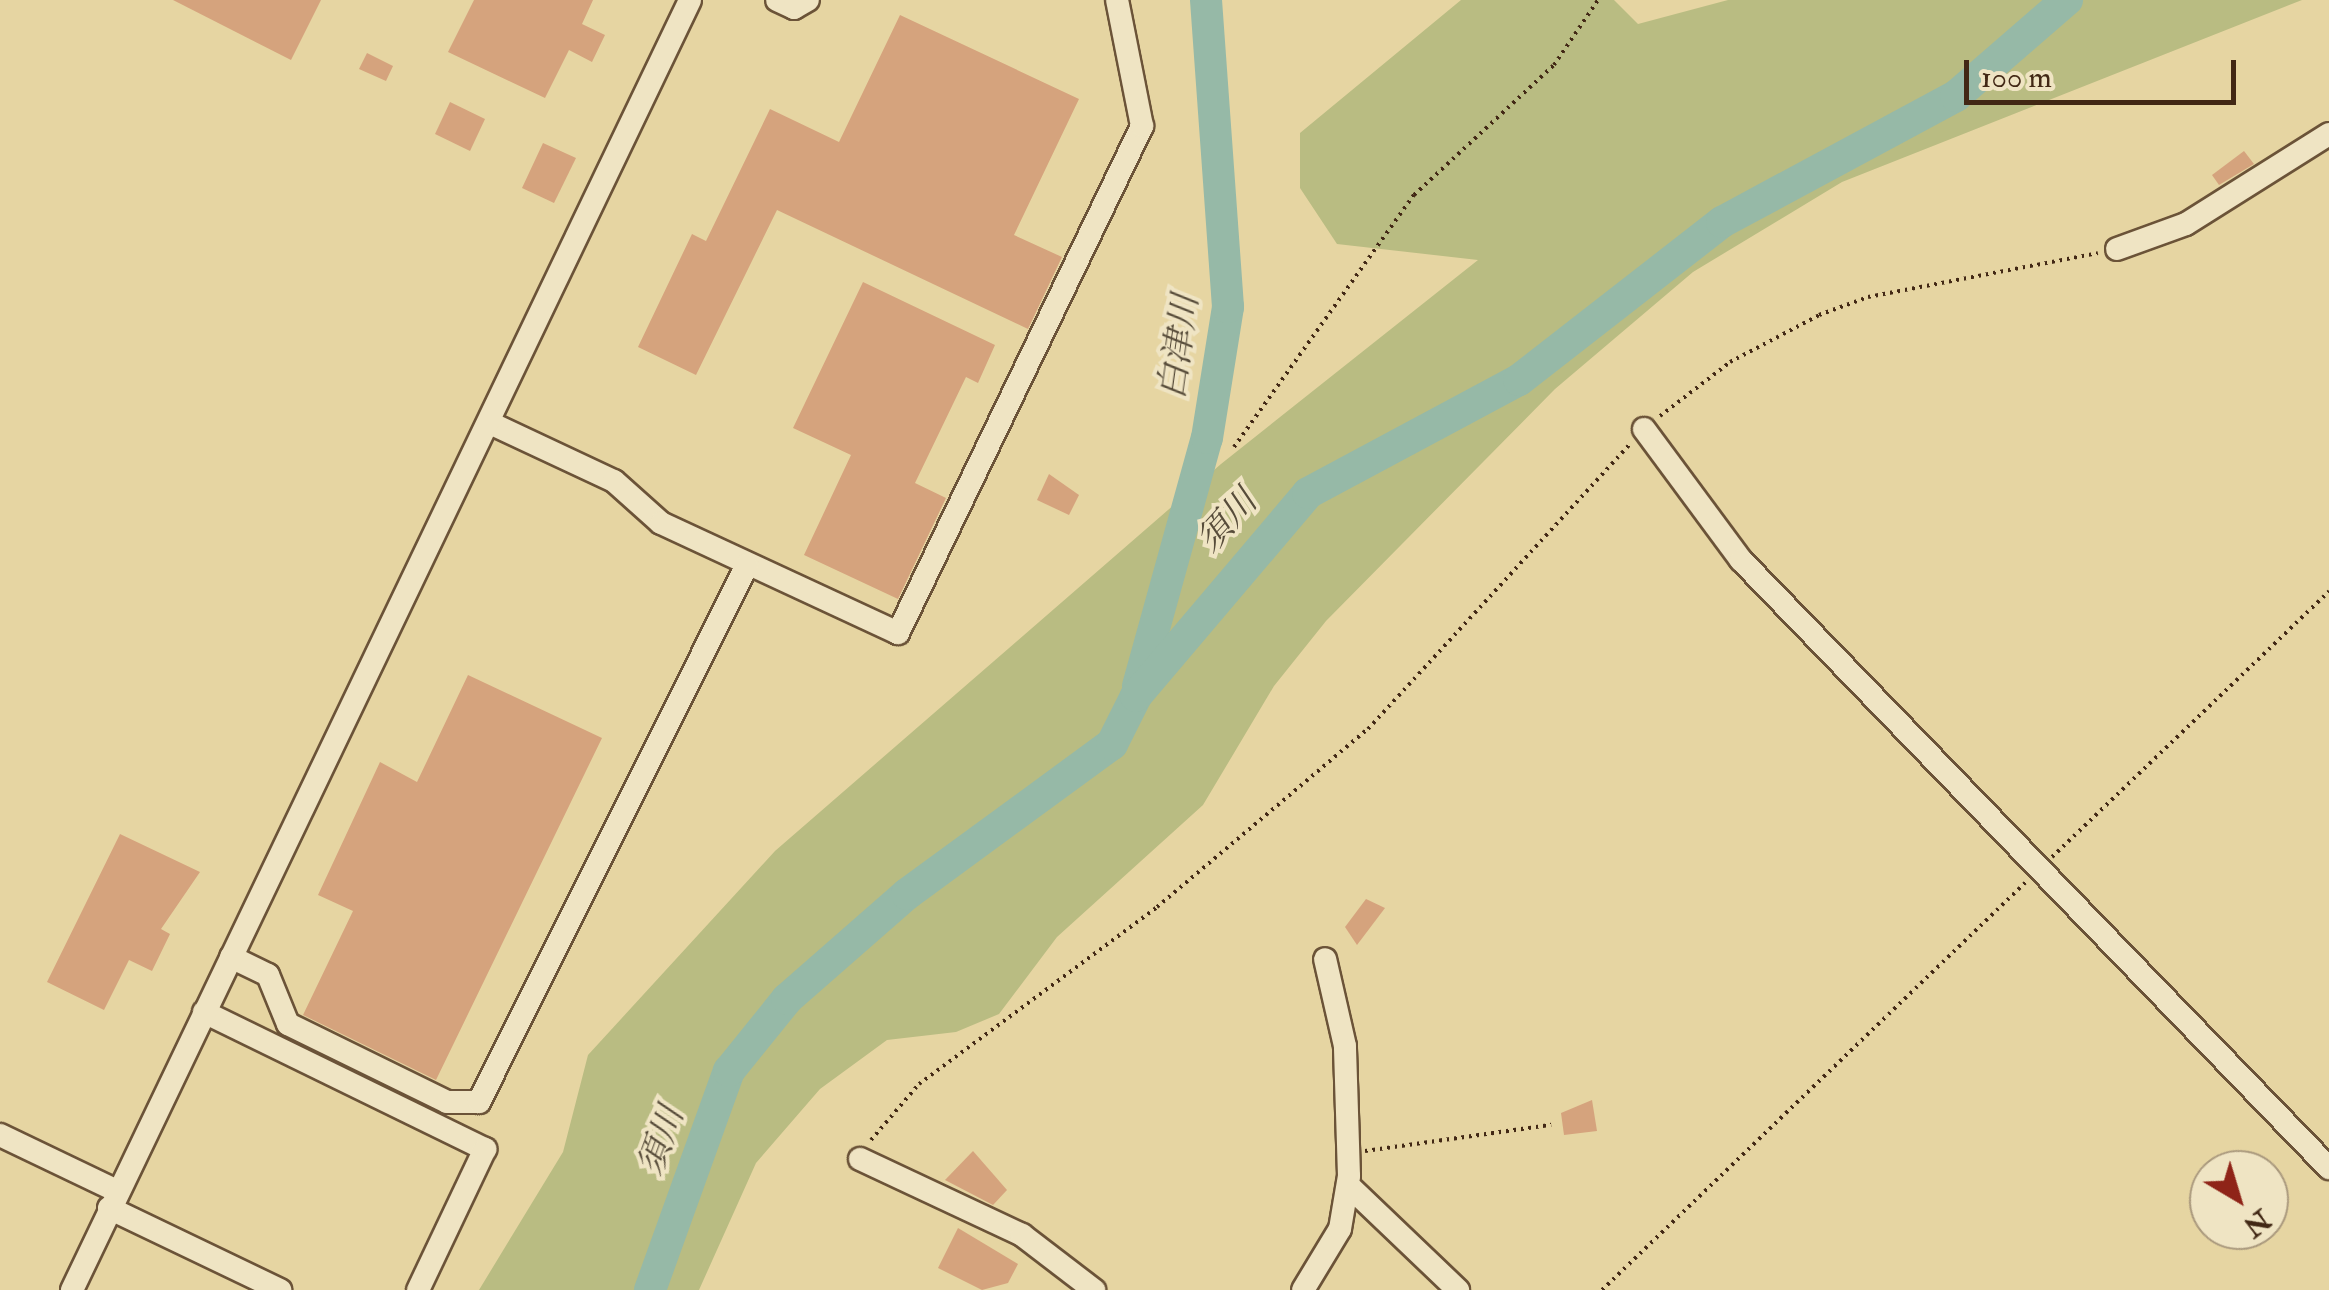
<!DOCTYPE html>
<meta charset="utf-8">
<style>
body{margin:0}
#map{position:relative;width:2329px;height:1290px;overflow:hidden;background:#e6d5a2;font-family:"IM FELL Double Pica","Noto Serif JP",serif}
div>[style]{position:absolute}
.green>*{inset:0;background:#b9bc82}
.river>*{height:32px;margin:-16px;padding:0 16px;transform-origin:16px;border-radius:16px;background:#96b9a7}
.building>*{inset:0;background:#d5a37d}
.path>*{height:4px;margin-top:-2px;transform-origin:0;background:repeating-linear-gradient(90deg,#422815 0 2.5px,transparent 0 7.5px)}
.roads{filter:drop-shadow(2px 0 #6b5338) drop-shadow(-2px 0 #6b5338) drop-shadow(0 2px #6b5338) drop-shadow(0 -2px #6b5338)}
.minor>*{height:22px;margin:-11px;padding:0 11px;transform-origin:11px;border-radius:11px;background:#efe4c3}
span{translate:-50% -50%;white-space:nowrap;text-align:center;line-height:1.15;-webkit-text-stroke:8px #efe4c3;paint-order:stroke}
.water-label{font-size:35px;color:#574c3a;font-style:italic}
.north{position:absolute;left:2189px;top:1150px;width:100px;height:100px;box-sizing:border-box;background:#efe4c3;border:2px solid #aa997d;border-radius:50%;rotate:142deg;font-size:28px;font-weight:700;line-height:40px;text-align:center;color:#422815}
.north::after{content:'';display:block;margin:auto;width:35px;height:45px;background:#8f2418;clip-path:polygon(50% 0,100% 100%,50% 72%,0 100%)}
.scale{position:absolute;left:1964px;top:60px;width:272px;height:45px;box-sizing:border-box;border:5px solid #422815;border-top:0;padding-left:12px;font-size:30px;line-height:35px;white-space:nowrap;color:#422815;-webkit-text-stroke:8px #efe4c3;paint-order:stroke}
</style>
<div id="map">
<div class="green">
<div style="clip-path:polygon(1461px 0,1614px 0,1638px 24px,1728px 0,2302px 0,1842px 182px,1693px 272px,1555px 389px,1326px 621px,1274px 686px,1203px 805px,1057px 937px,999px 1014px,956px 1032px,887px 1040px,820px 1089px,756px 1163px,699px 1290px,479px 1290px,563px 1152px,588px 1055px,775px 851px,1221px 464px,1478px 260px,1337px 244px,1300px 188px,1300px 133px)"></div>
</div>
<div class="river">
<div style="left:1138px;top:686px;width:257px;rotate:-74.5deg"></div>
<div style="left:1207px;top:438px;width:133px;rotate:-80.9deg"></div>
<div style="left:1228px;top:307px;width:308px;rotate:-94.1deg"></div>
<div style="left:650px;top:1290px;width:233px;rotate:-70.2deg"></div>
<div style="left:729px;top:1071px;width:92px;rotate:-51.1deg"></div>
<div style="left:787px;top:999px;width:159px;rotate:-41.2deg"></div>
<div style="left:907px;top:894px;width:254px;rotate:-36.2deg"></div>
<div style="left:1112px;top:744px;width:54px;rotate:-63.4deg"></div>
<div style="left:1136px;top:696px;width:266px;rotate:-49.7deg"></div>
<div style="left:1308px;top:493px;width:239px;rotate:-28.2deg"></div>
<div style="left:1519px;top:380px;width:257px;rotate:-37.9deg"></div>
<div style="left:1722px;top:222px;width:266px;rotate:-28.3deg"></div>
<div style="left:1956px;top:96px;width:147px;rotate:-40.9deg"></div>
</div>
<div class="building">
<div style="clip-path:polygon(173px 0,321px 0,291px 60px)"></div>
<div style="clip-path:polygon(474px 0,593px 0,582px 24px,605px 35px,592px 62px,569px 50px,545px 98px,448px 52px)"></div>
<div style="clip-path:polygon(900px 15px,1079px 99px,1014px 235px,1062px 257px,1028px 329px,777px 210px,696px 375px,638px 347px,692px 234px,706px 241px,770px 109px,839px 142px)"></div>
<div style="clip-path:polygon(367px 53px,393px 66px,386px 81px,359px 69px)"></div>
<div style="clip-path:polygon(450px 102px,485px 119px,470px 151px,435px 134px)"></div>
<div style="clip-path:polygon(543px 143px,576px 158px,554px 203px,522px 188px)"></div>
<div style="clip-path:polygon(2244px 151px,2254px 164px,2219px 185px,2212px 175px)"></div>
<div style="clip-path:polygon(863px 282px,995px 345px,978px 383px,966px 377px,915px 483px,946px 498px,898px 599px,804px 555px,851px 455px,793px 428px)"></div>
<div style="clip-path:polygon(1049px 474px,1079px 495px,1069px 515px,1037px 500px)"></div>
<div style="clip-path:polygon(468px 675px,602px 738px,436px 1080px,303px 1015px,353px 911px,318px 895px,380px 762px,417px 782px)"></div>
<div style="clip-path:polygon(120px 834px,200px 872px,161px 929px,170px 934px,152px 971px,129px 960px,104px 1010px,47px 982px)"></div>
<div style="clip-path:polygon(1366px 899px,1385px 908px,1357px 945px,1345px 927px)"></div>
<div style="clip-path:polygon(1592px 1100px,1597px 1131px,1564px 1135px,1561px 1113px)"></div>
<div style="clip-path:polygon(973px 1151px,1007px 1190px,993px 1205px,945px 1180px)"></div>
<div style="clip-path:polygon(958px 1228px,1018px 1264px,1008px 1283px,982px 1290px,938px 1268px)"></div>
</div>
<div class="path">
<div style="left:1660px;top:416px;width:88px;rotate:-37.6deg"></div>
<div style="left:1730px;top:362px;width:101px;rotate:-27.8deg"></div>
<div style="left:1819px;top:315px;width:52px;rotate:-20.2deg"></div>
<div style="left:1868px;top:297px;width:234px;rotate:-10.8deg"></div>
<div style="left:1234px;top:447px;width:310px;rotate:-54.5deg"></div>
<div style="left:1414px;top:195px;width:191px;rotate:-42.9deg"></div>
<div style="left:1554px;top:65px;width:78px;rotate:-55.9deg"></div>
<div style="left:2052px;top:857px;width:384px;rotate:-43.8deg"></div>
<div style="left:871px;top:1140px;width:74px;rotate:-49.4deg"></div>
<div style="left:919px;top:1084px;width:297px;rotate:-36.6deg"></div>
<div style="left:1157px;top:907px;width:276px;rotate:-40.2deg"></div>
<div style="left:1368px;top:729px;width:389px;rotate:-47.4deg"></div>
<div style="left:1365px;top:1151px;width:188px;rotate:-8deg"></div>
<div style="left:1602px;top:1290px;width:590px;rotate:-43.9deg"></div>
</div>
<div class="roads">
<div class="minor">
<div style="left:777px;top:0;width:19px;rotate:25deg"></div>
<div style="left:794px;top:8px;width:16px;rotate:-30deg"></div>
<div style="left:2117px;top:249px;width:73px;rotate:-19.9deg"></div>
<div style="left:2186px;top:224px;width:169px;rotate:-32.2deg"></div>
<div style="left:490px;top:423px;width:137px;rotate:25.1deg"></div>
<div style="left:614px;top:481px;width:63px;rotate:41.8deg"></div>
<div style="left:661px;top:523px;width:261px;rotate:24.9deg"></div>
<div style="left:898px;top:633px;width:563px;rotate:-64.3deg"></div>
<div style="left:1142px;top:126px;width:128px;rotate:-101.2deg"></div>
<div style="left:1644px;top:429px;width:163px;rotate:53.5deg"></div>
<div style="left:1741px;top:560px;width:846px;rotate:45.96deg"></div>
<div style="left:231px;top:957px;width:41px;rotate:25.9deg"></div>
<div style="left:268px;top:975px;width:53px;rotate:67.8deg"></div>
<div style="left:288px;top:1024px;width:177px;rotate:26.1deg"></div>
<div style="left:447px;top:1102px;width:32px"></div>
<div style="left:479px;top:1102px;width:600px;rotate:-63.48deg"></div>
<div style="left:204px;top:1012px;width:313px;rotate:26deg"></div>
<div style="left:485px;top:1149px;width:156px;rotate:115.4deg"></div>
<div style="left:0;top:1135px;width:130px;rotate:25.6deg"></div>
<div style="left:860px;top:1159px;width:179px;rotate:25.1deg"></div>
<div style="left:1022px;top:1235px;width:91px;rotate:37.4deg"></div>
<div style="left:1349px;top:1186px;width:151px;rotate:43.7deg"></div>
<div style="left:109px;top:1208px;width:190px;rotate:25.6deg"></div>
<div style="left:72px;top:1290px;width:1430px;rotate:-64.4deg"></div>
<div style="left:1303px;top:1290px;width:71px;rotate:-58.8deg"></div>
<div style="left:1340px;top:1229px;width:54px;rotate:-80.4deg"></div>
<div style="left:1349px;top:1176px;width:130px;rotate:-91.8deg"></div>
<div style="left:1345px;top:1046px;width:89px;rotate:-102.9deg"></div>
</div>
</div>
<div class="water-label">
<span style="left:1179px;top:347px;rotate:-82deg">白津川</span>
<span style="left:1227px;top:521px;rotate:-48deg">須川</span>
<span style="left:661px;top:1141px;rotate:-70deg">須川</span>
</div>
<div class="north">N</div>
<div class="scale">100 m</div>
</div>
